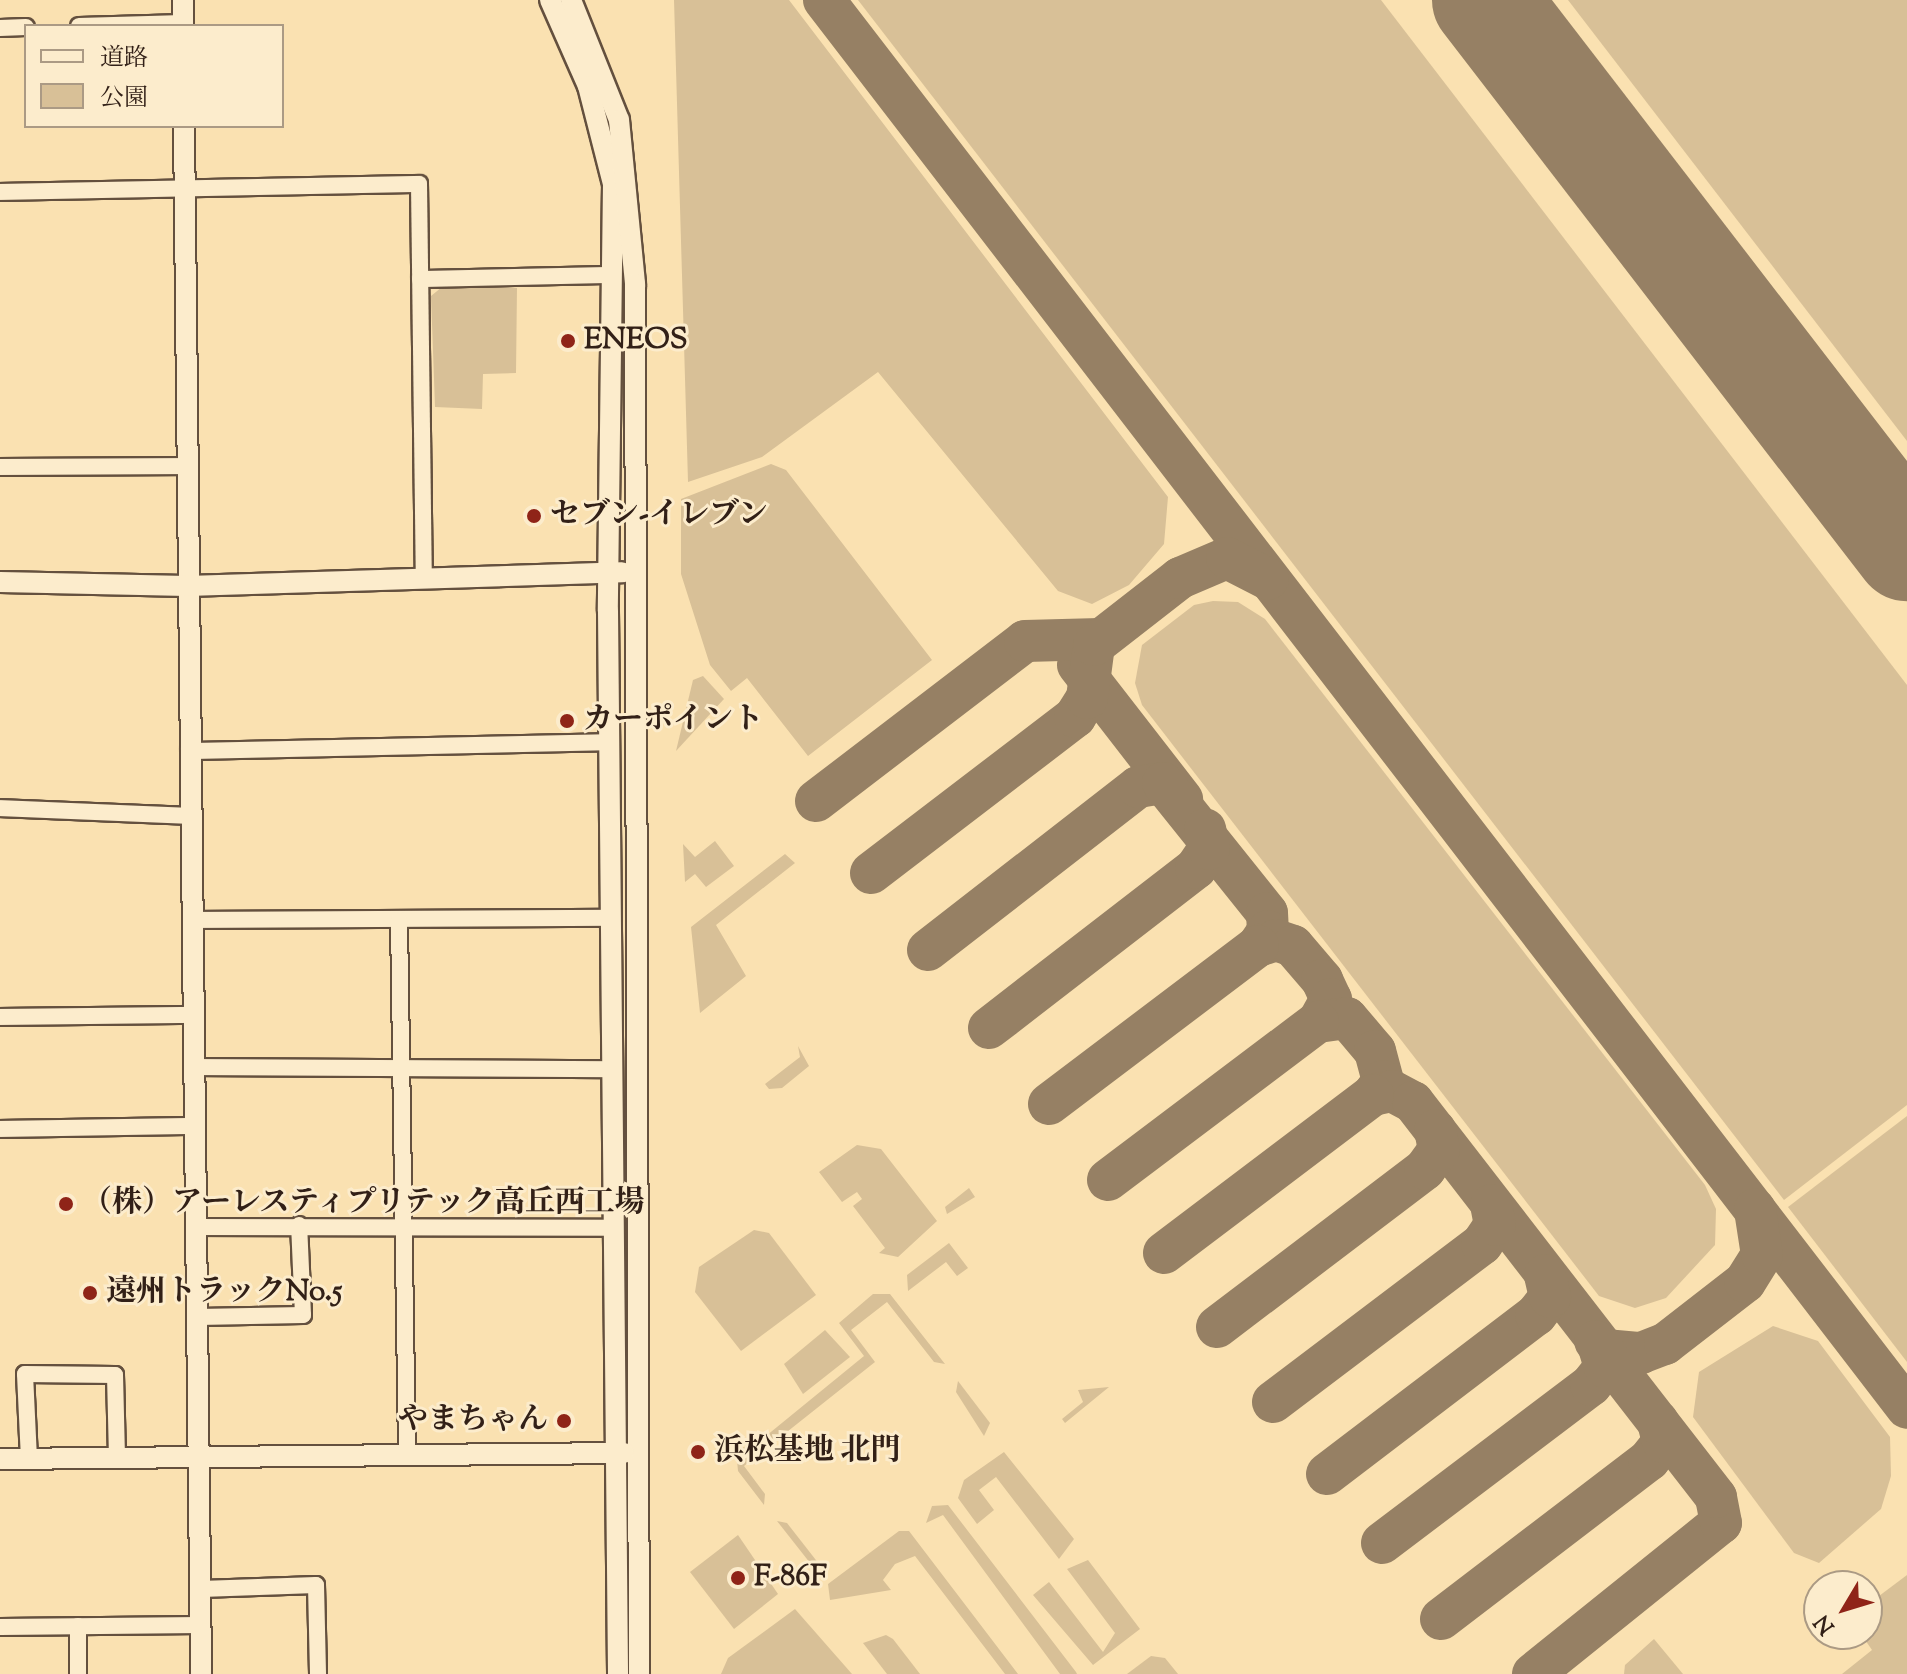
<!DOCTYPE html>
<meta charset="utf-8">
<style>
body{margin:0}
#map{position:relative;width:1907px;height:1674px;overflow:hidden;background:#fae1b1;font-family:"Sorts Mill Goudy","Noto Serif JP",serif}
div>[style]{position:absolute}
.green>*{inset:0;background:#d8c097}
.taxiway>*{height:42px;margin:-21px;padding:0 21px;transform-origin:21px;border-radius:21px;background:#968064}
.runway>*{height:106px;margin:-53px;padding:0 53px;transform-origin:53px;border-radius:53px;background:#968064}
.roads{filter:drop-shadow(2px 0 #64503e) drop-shadow(-2px 0 #64503e) drop-shadow(0 2px #64503e) drop-shadow(0 -2px #64503e)}
.minor>*{height:16px;margin:-8px;padding:0 8px;transform-origin:8px;border-radius:8px;background:#fceccc}
.tertiary>*{height:20px;margin:-10px;padding:0 10px;transform-origin:10px;border-radius:10px;background:#fceccc}
.dots>*{width:22px;height:22px;translate:-50% -50%;box-sizing:border-box;border:4px solid #fceccc;border-radius:50%}
span{translate:-50% -50%;white-space:nowrap;text-align:center;line-height:1.15;-webkit-text-stroke:6px #fceccc;paint-order:stroke}
.poi-label{font-size:30px;color:#322017;font-weight:700}
.left{translate:0 -50%;text-align:left}
.right{translate:-100% -50%;text-align:right}
.legend{position:absolute;left:24px;top:24px;width:260px;height:104px;box-sizing:border-box;background:#fceccc;border:2px solid #ab9a84;margin:0;padding:10px 14px;list-style:none;font-size:24px;color:#322017}
.legend li{display:flex;align-items:center;gap:16px;height:40px}
.legend b{width:40px;border:2px solid #ab9a84}
.north{position:absolute;left:1803px;top:1570px;width:80px;height:80px;box-sizing:border-box;background:#fceccc;border:2px solid #ab9a84;border-radius:50%;rotate:232deg;font-size:22px;font-weight:700;line-height:32px;text-align:center;color:#322017}
.north::after{content:'';display:block;margin:auto;width:28px;height:36px;background:#8f2418;clip-path:polygon(50% 0,100% 100%,50% 72%,0 100%)}
</style>
<div id="map">
<div class="green">
<div style="clip-path:polygon(674px 0,789px 0,1168px 497px,1164px 544px,1129px 585px,1092px 604px,1058px 591px,878px 372px,762px 457px,688px 482px)"></div>
<div style="clip-path:polygon(858px 0,1381px 0,1907px 685px,1907px 1105px,1784px 1200px)"></div>
<div style="clip-path:polygon(1568px 0,1907px 0,1907px 441px)"></div>
<div style="clip-path:polygon(442px 287px,517px 288px,516px 373px,483px 374px,482px 409px,435px 407px,431px 296px)"></div>
<div style="clip-path:polygon(771px 464px,786px 470px,932px 660px,808px 756px,747px 678px,731px 691px,710px 665px,681px 574px,681px 499px)"></div>
<div style="clip-path:polygon(1213px 601px,1238px 602px,1265px 619px,1705px 1185px,1716px 1209px,1715px 1245px,1666px 1298px,1635px 1308px,1599px 1296px,1142px 705px,1135px 683px,1142px 645px,1194px 605px)"></div>
<div style="clip-path:polygon(703px 676px,724px 699px,676px 751px,693px 680px)"></div>
<div style="clip-path:polygon(715px 841px,734px 866px,706px 887px,695px 874px,685px 882px,683px 844px,695px 857px)"></div>
<div style="clip-path:polygon(785px 854px,795px 863px,716px 925px,746px 976px,700px 1013px,691px 927px)"></div>
<div style="clip-path:polygon(798px 1046px,809px 1066px,782px 1088px,769px 1089px,765px 1084px,800px 1057px)"></div>
<div style="clip-path:polygon(1907px 1116px,1907px 1362px,1788px 1207px)"></div>
<div style="clip-path:polygon(857px 1145px,881px 1149px,937px 1221px,898px 1257px,879px 1253px,885px 1248px,853px 1206px,862px 1199px,857px 1192px,842px 1202px,819px 1172px)"></div>
<div style="clip-path:polygon(969px 1188px,975px 1197px,947px 1214px,945px 1207px)"></div>
<div style="clip-path:polygon(754px 1230px,769px 1233px,816px 1295px,741px 1351px,695px 1292px,699px 1267px)"></div>
<div style="clip-path:polygon(949px 1243px,968px 1268px,957px 1276px,946px 1262px,908px 1291px,907px 1275px)"></div>
<div style="clip-path:polygon(873px 1294px,890px 1294px,945px 1364px,934px 1362px,887px 1302px,851px 1330px,875px 1362px,744px 1466px,765px 1494px,764px 1505px,738px 1471px,736px 1449px,755px 1445px,864px 1356px,839px 1323px)"></div>
<div style="clip-path:polygon(1773px 1326px,1818px 1341px,1890px 1437px,1891px 1476px,1881px 1509px,1819px 1563px,1794px 1553px,1693px 1417px,1699px 1372px)"></div>
<div style="clip-path:polygon(825px 1330px,850px 1357px,803px 1394px,784px 1364px)"></div>
<div style="clip-path:polygon(958px 1381px,990px 1423px,984px 1436px,956px 1392px)"></div>
<div style="clip-path:polygon(1109px 1387px,1065px 1423px,1062px 1419px,1083px 1402px,1078px 1390px)"></div>
<div style="clip-path:polygon(1004px 1452px,1074px 1539px,1059px 1559px,996px 1477px,979px 1490px,994px 1510px,977px 1524px,958px 1498px,964px 1480px)"></div>
<div style="clip-path:polygon(948px 1505px,1076px 1672px,1077px 1674px,1060px 1674px,943px 1515px,926px 1523px,932px 1506px)"></div>
<div style="clip-path:polygon(777px 1521px,787px 1523px,819px 1564px,814px 1568px)"></div>
<div style="clip-path:polygon(899px 1531px,909px 1531px,1018px 1674px,1005px 1674px,915px 1556px,895px 1564px,883px 1580px,891px 1590px,830px 1600px,828px 1584px)"></div>
<div style="clip-path:polygon(738px 1535px,778px 1594px,734px 1629px,690px 1572px)"></div>
<div style="clip-path:polygon(1088px 1560px,1140px 1629px,1093px 1665px,1033px 1595px,1049px 1582px,1103px 1652px,1115px 1633px,1067px 1569px)"></div>
<div style="clip-path:polygon(1907px 1575px,1907px 1674px,1842px 1674px,1872px 1650px,1861px 1634px,1867px 1634px,1867px 1605px)"></div>
<div style="clip-path:polygon(795px 1609px,852px 1674px,721px 1674px,728px 1658px)"></div>
<div style="clip-path:polygon(886px 1635px,893px 1639px,920px 1674px,887px 1674px,863px 1643px)"></div>
<div style="clip-path:polygon(1654px 1639px,1683px 1674px,1624px 1674px,1625px 1665px)"></div>
<div style="clip-path:polygon(1151px 1656px,1165px 1658px,1178px 1674px,1127px 1674px)"></div>
</div>
<div class="taxiway">
<div style="left:824px;top:0;width:1776px;rotate:52.43deg"></div>
<div style="left:1078px;top:665px;width:170px;rotate:52.2deg"></div>
<div style="left:816px;top:801px;width:263px;rotate:-37.4deg"></div>
<div style="left:1025px;top:641px;width:75px;rotate:-1.5deg"></div>
<div style="left:871px;top:873px;width:257px;rotate:-37.4deg"></div>
<div style="left:1075px;top:717px;width:22px;rotate:-58deg"></div>
<div style="left:1087px;top:698px;width:53px;rotate:-82.5deg"></div>
<div style="left:1094px;top:645px;width:109px;rotate:-37.9deg"></div>
<div style="left:1180px;top:578px;width:51px;rotate:-23.1deg"></div>
<div style="left:1227px;top:558px;width:46px;rotate:27.1deg"></div>
<div style="left:928px;top:950px;width:266px;rotate:-37.8deg"></div>
<div style="left:1138px;top:787px;width:25px;rotate:-9deg"></div>
<div style="left:1163px;top:783px;width:166px;rotate:51.3deg"></div>
<div style="left:1267px;top:913px;width:18px;rotate:87deg"></div>
<div style="left:1268px;top:931px;width:18px;rotate:124deg"></div>
<div style="left:1258px;top:946px;width:19px;rotate:-18deg"></div>
<div style="left:1276px;top:940px;width:18px;rotate:19deg"></div>
<div style="left:1293px;top:946px;width:45px;rotate:49.5deg"></div>
<div style="left:1322px;top:980px;width:21px;rotate:65deg"></div>
<div style="left:1331px;top:999px;width:26px;rotate:119deg"></div>
<div style="left:1318px;top:1022px;width:29px;rotate:-8deg"></div>
<div style="left:1347px;top:1018px;width:43px;rotate:49.7deg"></div>
<div style="left:1375px;top:1051px;width:31px;rotate:75deg"></div>
<div style="left:1383px;top:1081px;width:17px;rotate:126deg"></div>
<div style="left:1373px;top:1095px;width:19px;rotate:-12deg"></div>
<div style="left:1392px;top:1091px;width:24px;rotate:28deg"></div>
<div style="left:1413px;top:1102px;width:314px;rotate:52.3deg"></div>
<div style="left:1605px;top:1350px;width:36px;rotate:5deg"></div>
<div style="left:1641px;top:1353px;width:26px;rotate:-21deg"></div>
<div style="left:1665px;top:1344px;width:101px;rotate:-37.8deg"></div>
<div style="left:1745px;top:1282px;width:32px;rotate:-58deg"></div>
<div style="left:1762px;top:1255px;width:46px;rotate:-98.8deg"></div>
<div style="left:989px;top:1028px;width:262px;rotate:-37.7deg"></div>
<div style="left:1196px;top:868px;width:23px;rotate:-56deg"></div>
<div style="left:1209px;top:849px;width:20px;rotate:-101deg"></div>
<div style="left:1049px;top:1104px;width:262px;rotate:-37.1deg"></div>
<div style="left:1108px;top:1180px;width:263px;rotate:-37deg"></div>
<div style="left:1164px;top:1253px;width:262px;rotate:-37.1deg"></div>
<div style="left:1217px;top:1327px;width:261px;rotate:-37.2deg"></div>
<div style="left:1425px;top:1169px;width:24px;rotate:-54deg"></div>
<div style="left:1439px;top:1150px;width:20px;rotate:-101deg"></div>
<div style="left:1273px;top:1402px;width:262px;rotate:-37.1deg"></div>
<div style="left:1482px;top:1244px;width:23px;rotate:-56deg"></div>
<div style="left:1495px;top:1225px;width:20px;rotate:-101deg"></div>
<div style="left:1327px;top:1474px;width:263px;rotate:-37.3deg"></div>
<div style="left:1536px;top:1315px;width:23px;rotate:-52deg"></div>
<div style="left:1550px;top:1297px;width:22px;rotate:-103deg"></div>
<div style="left:1382px;top:1543px;width:262px;rotate:-37.1deg"></div>
<div style="left:1591px;top:1385px;width:23px;rotate:-52deg"></div>
<div style="left:1605px;top:1367px;width:21px;rotate:-107deg"></div>
<div style="left:1441px;top:1619px;width:262px;rotate:-37.4deg"></div>
<div style="left:1649px;top:1460px;width:23px;rotate:-52deg"></div>
<div style="left:1663px;top:1442px;width:21px;rotate:-104deg"></div>
<div style="left:1533px;top:1674px;width:241px;rotate:-38.8deg"></div>
<div style="left:1721px;top:1523px;width:26px;rotate:-101deg"></div>
<div style="left:1716px;top:1497px;width:197px;rotate:-127.8deg"></div>
</div>
<div class="runway">
<div style="left:1485px;top:0;width:692px;rotate:52.4deg"></div>
</div>
<div class="roads">
<div class="minor">
<div style="left:79px;top:26px;width:104px;rotate:-1.7deg"></div>
<div style="left:0;top:28px;width:26px;rotate:-2deg"></div>
<div style="left:0;top:192px;width:419px;rotate:-1.1deg"></div>
<div style="left:419px;top:184px;width:391px;rotate:89.3deg"></div>
<div style="left:420px;top:279px;width:190px;rotate:-1.2deg"></div>
<div style="left:0;top:467px;width:187px;rotate:-0.3deg"></div>
<div style="left:189px;top:751px;width:420px;rotate:-1.2deg"></div>
<div style="left:0;top:808px;width:190px;rotate:2.4deg"></div>
<div style="left:195px;top:920px;width:414px;rotate:-0.3deg"></div>
<div style="left:399px;top:920px;width:535px;rotate:89.14deg"></div>
<div style="left:0;top:1017px;width:195px;rotate:-0.6deg"></div>
<div style="left:196px;top:1067px;width:414px;rotate:0.3deg"></div>
<div style="left:0;top:1129px;width:195px;rotate:-0.9deg"></div>
<div style="left:197px;top:1227px;width:413px;rotate:0.1deg"></div>
<div style="left:198px;top:1317px;width:105px;rotate:-1.1deg"></div>
<div style="left:303px;top:1315px;width:90px;rotate:-92.5deg"></div>
<div style="left:29px;top:1459px;width:85px;rotate:-92.7deg"></div>
<div style="left:25px;top:1374px;width:90px;rotate:0.6deg"></div>
<div style="left:115px;top:1375px;width:83px;rotate:88.6deg"></div>
<div style="left:201px;top:1589px;width:115px;rotate:-2deg"></div>
<div style="left:316px;top:1585px;width:89px;rotate:88.7deg"></div>
<div style="left:78px;top:1626px;width:48px;rotate:90deg"></div>
<div style="left:0;top:1627px;width:201px;rotate:-0.6deg"></div>
</div>
<div class="tertiary">
<div style="left:183px;top:0;width:26px;rotate:90deg"></div>
<div style="left:550px;top:0;width:94px;rotate:66.2deg"></div>
<div style="left:588px;top:86px;width:101px;rotate:75.7deg"></div>
<div style="left:613px;top:184px;width:427px;rotate:90.7deg"></div>
<div style="left:608px;top:611px;width:1063px;rotate:89.46deg"></div>
<div style="left:571px;top:0;width:129px;rotate:68.2deg"></div>
<div style="left:619px;top:120px;width:165px;rotate:84.4deg"></div>
<div style="left:635px;top:284px;width:1390px;rotate:89.84deg"></div>
<div style="left:184px;top:126px;width:1548px;rotate:89.37deg"></div>
<div style="left:0;top:582px;width:187px;rotate:1.2deg"></div>
<div style="left:187px;top:586px;width:435px;rotate:-1.8deg"></div>
<div style="left:0;top:1459px;width:624px;rotate:-0.55deg"></div>
</div>
</div>
<div class="dots">
<div style="left:568px;top:341px;background:#8f2418"></div>
<div style="left:534px;top:516px;background:#8f2418"></div>
<div style="left:567px;top:721px;background:#8f2418"></div>
<div style="left:66px;top:1204px;background:#8f2418"></div>
<div style="left:90px;top:1293px;background:#8f2418"></div>
<div style="left:564px;top:1421px;background:#8f2418"></div>
<div style="left:698px;top:1452px;background:#8f2418"></div>
<div style="left:738px;top:1578px;background:#8f2418"></div>
</div>
<div class="poi-label">
<span class="left" style="left:584px;top:341px">ENEOS</span>
<span class="left" style="left:550px;top:516px">セブン-イレブン</span>
<span class="left" style="left:583px;top:721px">カーポイント</span>
<span class="left" style="left:82px;top:1204px">（株）アーレスティプリテック高丘西工場</span>
<span class="left" style="left:106px;top:1293px">遠州トラックNo.5</span>
<span class="right" style="left:548px;top:1421px">やまちゃん</span>
<span class="left" style="left:714px;top:1452px">浜松基地 北門</span>
<span class="left" style="left:754px;top:1578px">F-86F</span>
</div>
<ul class="legend">
<li><b style="height:10px;background:#fceccc"></b>道路</li>
<li><b style="height:22px;background:#d8c097"></b>公園</li>
</ul>
<div class="north">N</div>
</div>
